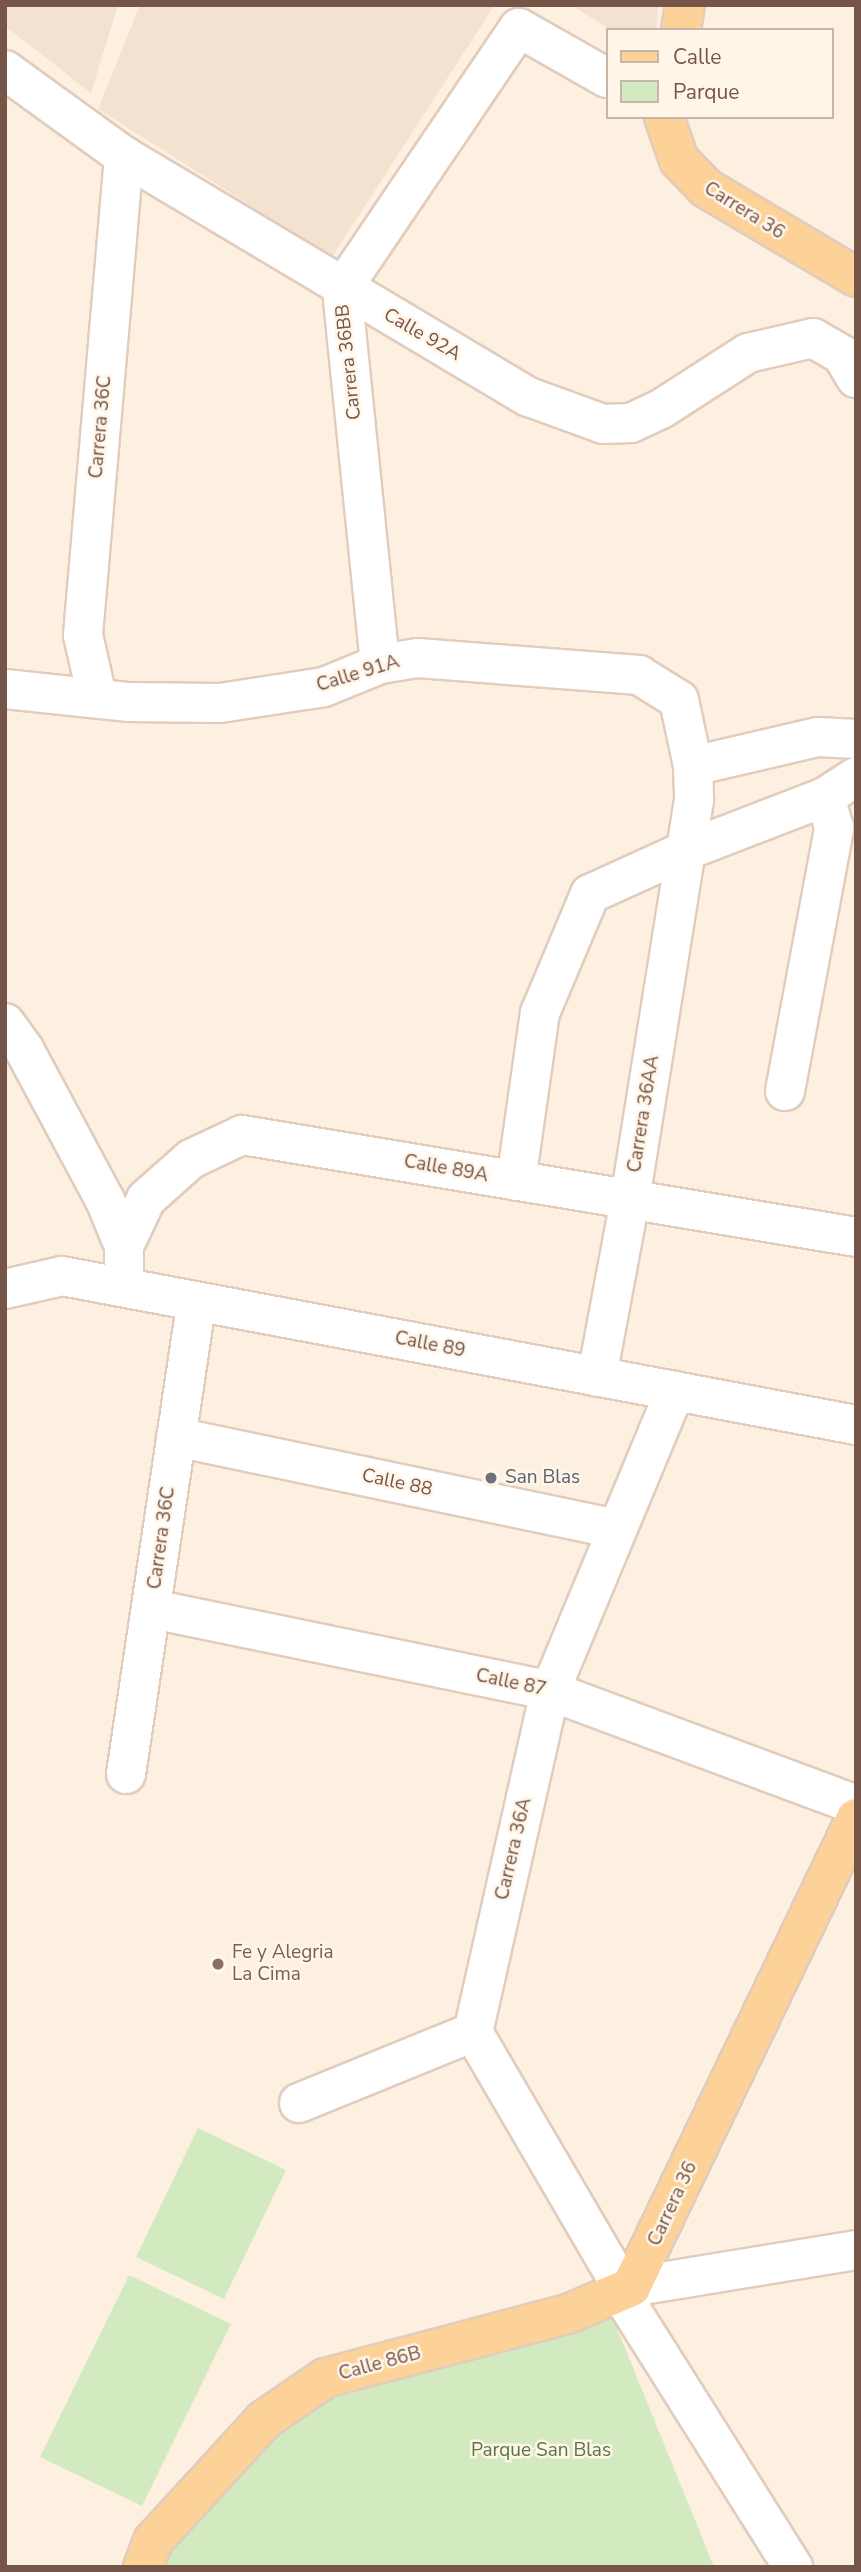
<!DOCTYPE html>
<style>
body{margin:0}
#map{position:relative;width:861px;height:2572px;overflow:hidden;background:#fdf0e1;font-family:"Nunito Sans",sans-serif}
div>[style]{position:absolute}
.residential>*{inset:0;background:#f4e2d0}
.green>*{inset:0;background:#d3eac0}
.roads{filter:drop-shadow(2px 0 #e1ccbd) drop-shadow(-2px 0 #e1ccbd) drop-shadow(0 2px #e1ccbd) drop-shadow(0 -2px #e1ccbd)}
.minor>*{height:38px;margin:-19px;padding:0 19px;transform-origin:19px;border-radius:19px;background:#fff}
.major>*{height:38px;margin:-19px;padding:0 19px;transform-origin:19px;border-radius:19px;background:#fdd298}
.dots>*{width:19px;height:19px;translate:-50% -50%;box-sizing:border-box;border:4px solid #fff5e8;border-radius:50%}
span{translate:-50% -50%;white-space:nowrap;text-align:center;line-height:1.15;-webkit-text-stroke:5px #fff5e8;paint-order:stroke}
.street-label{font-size:19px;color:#745548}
.worship-label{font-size:19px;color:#5b616d}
.left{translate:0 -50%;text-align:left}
.education-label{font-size:19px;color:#785e54}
.park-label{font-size:19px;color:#547a40}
.frame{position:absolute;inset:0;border:7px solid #745548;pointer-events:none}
.legend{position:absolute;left:606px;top:28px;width:228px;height:91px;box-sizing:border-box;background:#fff5e8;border:2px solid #c7b5a8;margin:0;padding:9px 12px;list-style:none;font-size:21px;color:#745548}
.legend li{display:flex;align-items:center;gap:14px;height:35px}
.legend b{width:35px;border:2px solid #c7b5a8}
</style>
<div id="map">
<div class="residential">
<div style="clip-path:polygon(5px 5px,118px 5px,91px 93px,5px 26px)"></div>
<div style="clip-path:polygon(140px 5px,503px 5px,494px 6px,332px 257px,98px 109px)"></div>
<div style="clip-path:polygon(571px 5px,658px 5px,656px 30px,611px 30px)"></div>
</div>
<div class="green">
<div style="clip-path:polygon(198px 2128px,286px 2170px,224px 2299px,136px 2257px)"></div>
<div style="clip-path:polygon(129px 2275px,231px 2324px,142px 2506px,40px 2457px)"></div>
<div style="clip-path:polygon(610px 2311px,714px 2567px,155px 2567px,218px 2486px,329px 2388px)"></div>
</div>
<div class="roads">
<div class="minor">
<div style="left:5px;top:70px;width:147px;rotate:35.9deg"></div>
<div style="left:124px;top:156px;width:471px;rotate:30.8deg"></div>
<div style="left:529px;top:397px;width:79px;rotate:20deg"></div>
<div style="left:603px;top:424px;width:28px;rotate:-2deg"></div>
<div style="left:631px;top:423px;width:33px;rotate:-25deg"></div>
<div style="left:661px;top:409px;width:103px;rotate:-32.8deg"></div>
<div style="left:748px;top:353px;width:67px;rotate:-13deg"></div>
<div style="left:813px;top:338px;width:34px;rotate:30deg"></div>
<div style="left:842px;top:355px;width:27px;rotate:59deg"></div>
<div style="left:380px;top:664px;width:377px;rotate:-95.8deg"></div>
<div style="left:342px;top:289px;width:315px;rotate:-55.9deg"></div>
<div style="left:519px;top:28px;width:101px;rotate:29.6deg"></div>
<div style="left:5px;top:689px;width:125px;rotate:6deg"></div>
<div style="left:129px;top:702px;width:91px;rotate:0.6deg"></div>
<div style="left:220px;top:703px;width:105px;rotate:-8.7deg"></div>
<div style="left:324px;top:687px;width:61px;rotate:-22.3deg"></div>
<div style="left:380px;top:664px;width:38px;rotate:-9deg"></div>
<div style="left:418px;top:658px;width:222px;rotate:4.4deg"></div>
<div style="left:639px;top:675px;width:47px;rotate:32deg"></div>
<div style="left:679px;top:700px;width:67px;rotate:78deg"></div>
<div style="left:693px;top:766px;width:34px;rotate:88deg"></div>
<div style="left:694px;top:800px;width:405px;rotate:99.1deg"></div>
<div style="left:630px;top:1200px;width:180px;rotate:100.6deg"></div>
<div style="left:97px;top:697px;width:64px;rotate:-102.7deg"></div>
<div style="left:83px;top:635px;width:481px;rotate:-85.1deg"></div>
<div style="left:693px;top:766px;width:128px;rotate:-13.1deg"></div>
<div style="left:818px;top:737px;width:38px;rotate:3deg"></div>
<div style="left:5px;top:1023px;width:34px;rotate:54deg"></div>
<div style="left:25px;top:1051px;width:169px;rotate:61.8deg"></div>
<div style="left:105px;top:1200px;width:50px;rotate:67.6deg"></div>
<div style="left:785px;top:1091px;width:268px;rotate:-79.4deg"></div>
<div style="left:834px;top:828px;width:32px;rotate:-106deg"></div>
<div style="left:516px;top:1181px;width:170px;rotate:-81.9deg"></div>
<div style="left:540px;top:1013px;width:129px;rotate:-67.2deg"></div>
<div style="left:590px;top:894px;width:104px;rotate:-24.4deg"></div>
<div style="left:685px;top:851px;width:150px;rotate:-21.1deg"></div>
<div style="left:825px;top:797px;width:37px;rotate:-33deg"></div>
<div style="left:124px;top:1287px;width:41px;rotate:-90deg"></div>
<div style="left:124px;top:1246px;width:52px;rotate:-64.9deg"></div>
<div style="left:146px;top:1199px;width:60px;rotate:-41.6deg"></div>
<div style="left:191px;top:1159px;width:56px;rotate:-25.2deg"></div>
<div style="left:242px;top:1135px;width:622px;rotate:9.43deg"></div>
<div style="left:5px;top:1289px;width:58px;rotate:-12.8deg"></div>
<div style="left:62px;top:1276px;width:808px;rotate:10.63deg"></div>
<div style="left:675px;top:1391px;width:325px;rotate:112.6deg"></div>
<div style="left:550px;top:1691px;width:350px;rotate:102.7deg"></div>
<div style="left:473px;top:2032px;width:279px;rotate:59.7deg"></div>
<div style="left:614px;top:2273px;width:35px;rotate:66deg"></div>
<div style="left:628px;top:2305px;width:310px;rotate:57.8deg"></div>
<div style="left:176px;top:1437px;width:450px;rotate:11.8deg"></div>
<div style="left:152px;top:1609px;width:406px;rotate:11.6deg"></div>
<div style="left:550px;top:1691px;width:327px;rotate:20.4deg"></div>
<div style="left:126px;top:1774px;width:478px;rotate:-81.5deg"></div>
<div style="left:299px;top:2103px;width:188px;rotate:-22.2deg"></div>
<div style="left:631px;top:2287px;width:228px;rotate:-9.3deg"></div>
</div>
<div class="major">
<div style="left:681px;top:30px;width:25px;rotate:-81deg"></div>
<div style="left:664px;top:117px;width:46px;rotate:70.8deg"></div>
<div style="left:679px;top:160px;width:39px;rotate:46deg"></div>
<div style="left:706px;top:188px;width:174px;rotate:30.7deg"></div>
<div style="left:143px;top:2567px;width:28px;rotate:-69deg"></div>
<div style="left:153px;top:2541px;width:164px;rotate:-47.5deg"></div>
<div style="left:264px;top:2420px;width:74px;rotate:-34.5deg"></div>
<div style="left:325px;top:2378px;width:251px;rotate:-14.8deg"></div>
<div style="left:568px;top:2314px;width:69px;rotate:-23.2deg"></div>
<div style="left:631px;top:2287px;width:520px;rotate:-64.37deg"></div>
</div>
</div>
<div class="dots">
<div style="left:491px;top:1478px;background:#6b7280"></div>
<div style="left:218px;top:1964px;background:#8d6e63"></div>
</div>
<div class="street-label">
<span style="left:744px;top:211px;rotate:32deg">Carrera 36</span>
<span style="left:422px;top:335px;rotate:30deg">Calle 92A</span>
<span style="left:349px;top:362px;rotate:-96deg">Carrera 36BB</span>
<span style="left:101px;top:427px;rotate:-85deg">Carrera 36C</span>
<span style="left:358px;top:674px;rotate:-17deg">Calle 91A</span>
<span style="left:644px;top:1114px;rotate:-81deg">Carrera 36AA</span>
<span style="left:446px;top:1169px;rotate:10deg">Calle 89A</span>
<span style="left:430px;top:1345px;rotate:11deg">Calle 89</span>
<span style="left:397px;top:1483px;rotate:12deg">Calle 88</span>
<span style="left:162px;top:1538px;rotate:-82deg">Carrera 36C</span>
<span style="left:511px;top:1683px;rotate:12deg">Calle 87</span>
<span style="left:514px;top:1849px;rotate:-77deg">Carrera 36A</span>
<span style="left:673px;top:2204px;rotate:-65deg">Carrera 36</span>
<span style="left:380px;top:2364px;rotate:-15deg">Calle 86B</span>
</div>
<div class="worship-label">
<span class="left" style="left:505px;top:1478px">San Blas</span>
</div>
<div class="education-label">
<span class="left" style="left:232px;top:1964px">Fe y Alegria<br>La Cima</span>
</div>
<div class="park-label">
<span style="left:541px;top:2451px">Parque San Blas</span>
</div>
<div class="frame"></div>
<ul class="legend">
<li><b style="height:9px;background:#fdd298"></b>Calle</li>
<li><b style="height:19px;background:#d3eac0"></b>Parque</li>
</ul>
</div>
